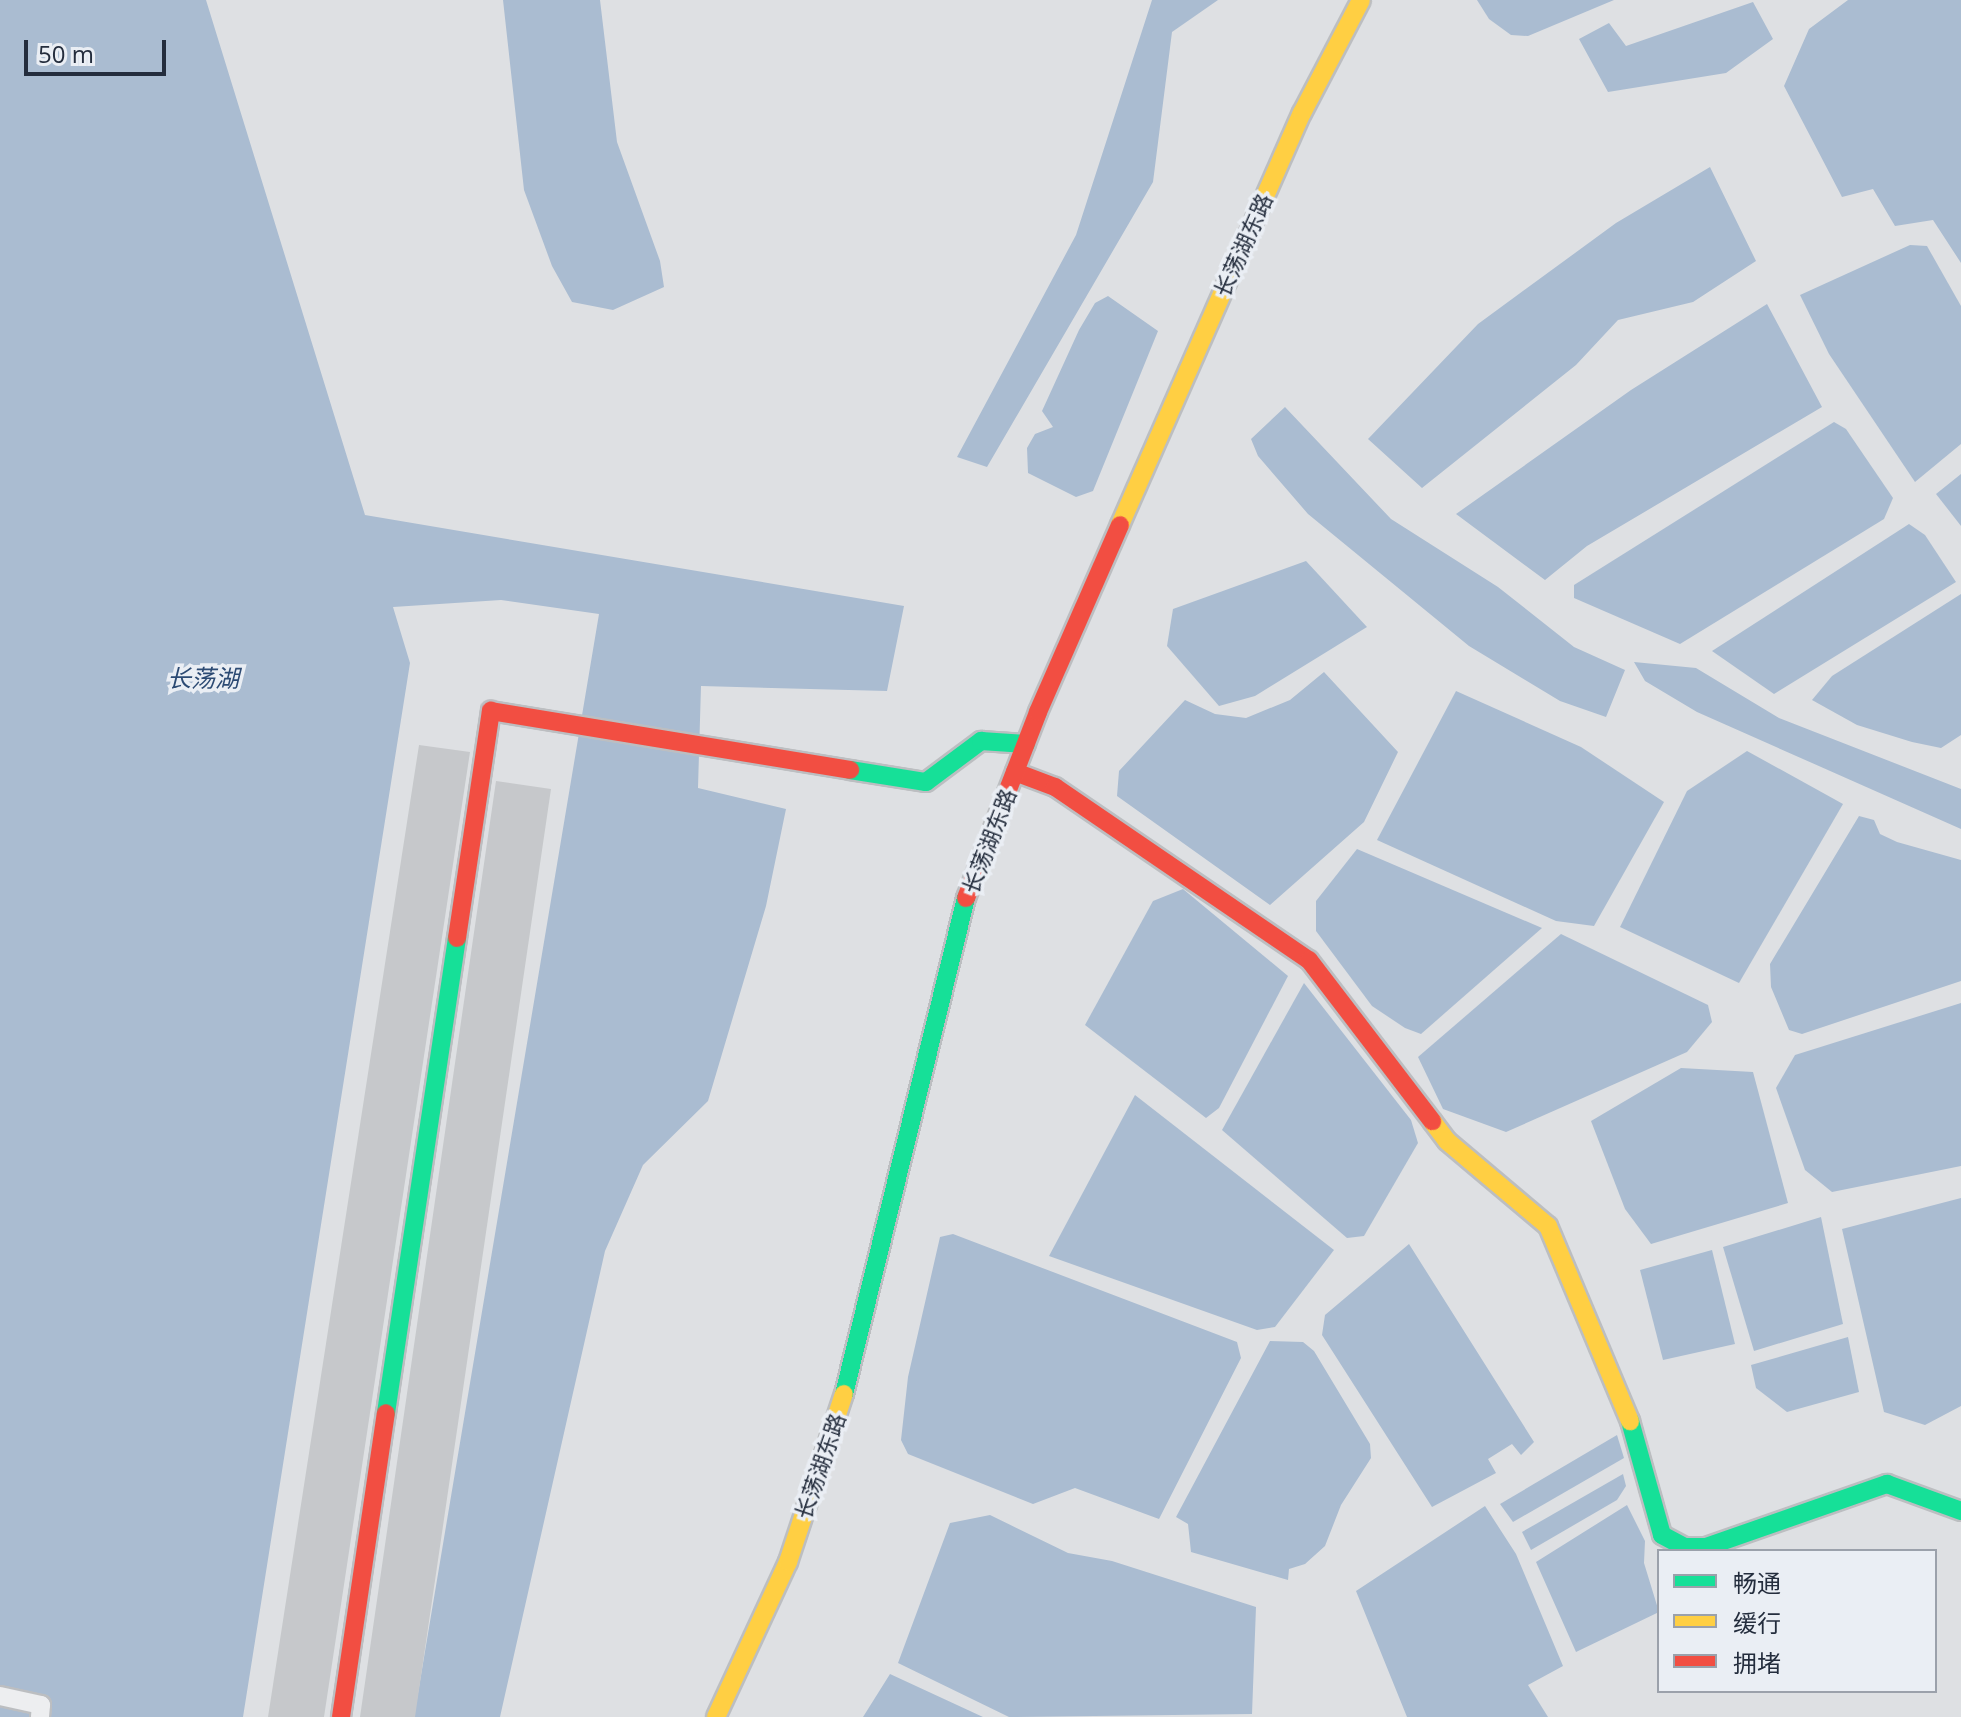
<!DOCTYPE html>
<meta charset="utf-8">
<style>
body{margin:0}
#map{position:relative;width:1961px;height:1717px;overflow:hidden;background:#dee0e3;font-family:"Open Sans","Noto Sans SC",sans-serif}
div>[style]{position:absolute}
.water>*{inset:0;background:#aabcd1}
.building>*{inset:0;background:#c6c8cb}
.roads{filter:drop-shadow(2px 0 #bcbec1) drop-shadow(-2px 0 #bcbec1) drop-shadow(0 2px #bcbec1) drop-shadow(0 -2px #bcbec1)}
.street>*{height:18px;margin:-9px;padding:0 9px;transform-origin:9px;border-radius:9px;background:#edeef0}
.fast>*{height:18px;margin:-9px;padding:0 9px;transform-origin:9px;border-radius:9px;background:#16e098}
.slow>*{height:18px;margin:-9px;padding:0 9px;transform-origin:9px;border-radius:9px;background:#ffcf43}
.jam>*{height:18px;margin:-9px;padding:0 9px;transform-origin:9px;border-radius:9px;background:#f24e42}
span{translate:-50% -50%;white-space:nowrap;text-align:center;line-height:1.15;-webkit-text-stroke:7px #eaeef4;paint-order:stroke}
.street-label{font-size:22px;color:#242d3d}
.water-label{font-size:24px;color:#2c4a73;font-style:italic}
.legend{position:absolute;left:1657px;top:1549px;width:280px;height:144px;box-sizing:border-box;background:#eaeef4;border:2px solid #9ba1ab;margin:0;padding:10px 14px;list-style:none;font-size:24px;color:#242d3d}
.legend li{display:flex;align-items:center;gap:16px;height:40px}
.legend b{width:40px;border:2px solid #9ba1ab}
.scale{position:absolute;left:24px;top:40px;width:142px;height:36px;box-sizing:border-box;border:4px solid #242d3d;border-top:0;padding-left:10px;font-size:24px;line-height:28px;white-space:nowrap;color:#242d3d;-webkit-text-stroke:6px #eaeef4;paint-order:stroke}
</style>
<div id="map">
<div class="water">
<div style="clip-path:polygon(0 0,206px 0,365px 515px,904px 606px,887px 691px,701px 686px,698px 788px,786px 809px,766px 906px,708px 1101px,643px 1165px,605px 1251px,500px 1717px,414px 1717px,599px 614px,501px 600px,393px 607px,410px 663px,243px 1717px,0 1717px)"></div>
<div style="clip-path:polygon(503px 0,600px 0,617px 142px,660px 261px,664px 287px,613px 310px,572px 302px,552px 266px,524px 190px)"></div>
<div style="clip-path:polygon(1152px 0,1218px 0,1172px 32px,1153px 182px,987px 467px,957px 457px,1076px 235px)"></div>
<div style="clip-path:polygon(1477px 0,1614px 0,1528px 36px,1511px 35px,1489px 19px)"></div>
<div style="clip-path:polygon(1848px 0,1961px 0,1961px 263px,1933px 220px,1895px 226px,1873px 189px,1842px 197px,1784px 86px,1809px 29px)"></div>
<div style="clip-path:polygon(1753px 2px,1773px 39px,1726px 73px,1608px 92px,1579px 39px,1609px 23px,1626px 46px)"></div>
<div style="clip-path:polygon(1710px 167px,1756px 261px,1693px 302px,1618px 320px,1576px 365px,1422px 488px,1368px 439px,1478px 324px,1616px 223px)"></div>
<div style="clip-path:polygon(1910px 245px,1927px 246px,1961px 306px,1961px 444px,1915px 482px,1829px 354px,1800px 295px)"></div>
<div style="clip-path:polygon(1108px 296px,1158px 331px,1093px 491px,1076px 497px,1028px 473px,1027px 448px,1035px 434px,1053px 427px,1042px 411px,1079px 330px,1095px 303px)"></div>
<div style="clip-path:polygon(1767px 304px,1822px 407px,1587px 546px,1545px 580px,1456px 514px,1631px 390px)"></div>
<div style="clip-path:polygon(1285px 407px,1391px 519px,1498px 587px,1574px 647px,1625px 670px,1606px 717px,1560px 701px,1469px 646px,1308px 514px,1258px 456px,1251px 439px)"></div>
<div style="clip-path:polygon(1834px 422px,1846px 429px,1893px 498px,1884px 519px,1680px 644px,1574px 598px,1574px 585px)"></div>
<div style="clip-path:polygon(1961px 474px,1961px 526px,1936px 494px)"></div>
<div style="clip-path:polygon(1909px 524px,1925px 535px,1956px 582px,1774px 694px,1712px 651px)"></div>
<div style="clip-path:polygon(1306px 561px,1367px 627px,1255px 696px,1219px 706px,1167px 646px,1173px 609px)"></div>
<div style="clip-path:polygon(1961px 594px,1961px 735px,1941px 748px,1912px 742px,1857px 725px,1812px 700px,1832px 676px)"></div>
<div style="clip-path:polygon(1634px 662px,1696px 668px,1779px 718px,1961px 789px,1961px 829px,1697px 712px,1645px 681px)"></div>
<div style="clip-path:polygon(1324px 672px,1398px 752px,1364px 822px,1270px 905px,1117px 796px,1119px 771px,1185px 700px,1215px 714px,1246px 718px,1290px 700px)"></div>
<div style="clip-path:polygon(1456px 691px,1581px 747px,1664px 802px,1594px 926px,1556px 921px,1377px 840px)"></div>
<div style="clip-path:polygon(1747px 751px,1843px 804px,1739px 983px,1620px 927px,1687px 791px)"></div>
<div style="clip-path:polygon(1859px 816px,1874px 820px,1880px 834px,1897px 842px,1961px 860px,1961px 981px,1802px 1034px,1789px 1030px,1771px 987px,1770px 964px)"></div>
<div style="clip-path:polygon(1357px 849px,1542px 928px,1421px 1034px,1405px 1028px,1372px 1006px,1316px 931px,1316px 901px)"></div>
<div style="clip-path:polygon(1183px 889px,1288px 976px,1219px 1108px,1206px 1118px,1085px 1025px,1153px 901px)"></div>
<div style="clip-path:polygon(1561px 934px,1708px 1005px,1712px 1022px,1687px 1052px,1506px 1132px,1443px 1109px,1418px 1057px)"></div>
<div style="clip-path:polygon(1304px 983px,1411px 1120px,1418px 1143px,1364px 1236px,1347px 1238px,1222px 1130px)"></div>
<div style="clip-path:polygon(1961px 1003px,1961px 1166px,1832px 1192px,1805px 1170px,1776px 1088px,1795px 1055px)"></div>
<div style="clip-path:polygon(1681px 1068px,1753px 1072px,1788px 1203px,1651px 1244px,1625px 1209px,1591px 1121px)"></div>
<div style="clip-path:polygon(1135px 1095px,1334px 1250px,1275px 1327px,1257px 1330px,1049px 1256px)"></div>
<div style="clip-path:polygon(1961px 1198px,1961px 1406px,1925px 1425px,1884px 1412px,1842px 1229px)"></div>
<div style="clip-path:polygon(1821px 1217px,1843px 1324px,1754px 1351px,1723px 1247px)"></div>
<div style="clip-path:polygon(953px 1234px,1237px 1342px,1241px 1358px,1159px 1519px,1075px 1488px,1033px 1504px,908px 1454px,901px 1440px,908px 1377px,940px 1237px)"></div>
<div style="clip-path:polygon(1409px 1244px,1534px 1442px,1521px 1455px,1512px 1444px,1488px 1459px,1496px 1473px,1432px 1507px,1322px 1335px,1325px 1315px)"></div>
<div style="clip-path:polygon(1712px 1250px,1735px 1344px,1663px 1360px,1640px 1270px)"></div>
<div style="clip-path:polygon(1848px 1337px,1859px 1392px,1787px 1412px,1756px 1388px,1751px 1365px)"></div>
<div style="clip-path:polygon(1270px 1341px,1303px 1342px,1314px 1351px,1370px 1444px,1371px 1458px,1341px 1505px,1325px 1546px,1305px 1564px,1289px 1569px,1288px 1580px,1191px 1552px,1188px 1524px,1176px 1517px)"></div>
<div style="clip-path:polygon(1617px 1435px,1624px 1458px,1513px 1522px,1500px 1504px)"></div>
<div style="clip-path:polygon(1623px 1474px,1626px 1486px,1617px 1500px,1531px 1550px,1522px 1532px)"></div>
<div style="clip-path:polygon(1627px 1505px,1645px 1541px,1644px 1563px,1659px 1612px,1576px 1652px,1536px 1562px)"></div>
<div style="clip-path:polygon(1485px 1506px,1516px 1554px,1563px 1666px,1528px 1685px,1548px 1717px,1407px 1717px,1356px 1591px)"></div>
<div style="clip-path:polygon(990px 1515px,1068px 1553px,1112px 1561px,1256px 1607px,1252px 1714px,1009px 1717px,898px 1663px,950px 1523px)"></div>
<div style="clip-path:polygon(890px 1674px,983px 1717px,984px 1717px,863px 1717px)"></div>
</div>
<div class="building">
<div style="clip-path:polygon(419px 745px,470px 752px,324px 1717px,268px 1717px)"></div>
<div style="clip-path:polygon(496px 781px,551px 789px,415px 1717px,360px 1717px)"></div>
</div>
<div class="roads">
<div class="street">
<div style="left:0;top:1696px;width:42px;rotate:12.4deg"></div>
<div style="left:41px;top:1705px;width:12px;rotate:95deg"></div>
</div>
<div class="fast">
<div style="left:850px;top:770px;width:77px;rotate:9deg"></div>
<div style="left:926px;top:782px;width:69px;rotate:-36.7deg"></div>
<div style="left:981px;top:741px;width:45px;rotate:3.8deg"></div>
<div style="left:844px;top:1394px;width:511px;rotate:-76.18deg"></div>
<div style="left:386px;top:1413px;width:480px;rotate:-81.5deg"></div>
<div style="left:1630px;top:1421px;width:118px;rotate:74.3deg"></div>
<div style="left:1662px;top:1535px;width:26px;rotate:28deg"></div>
<div style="left:1685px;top:1547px;width:21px"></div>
<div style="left:1706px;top:1547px;width:192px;rotate:-19.2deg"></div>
<div style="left:1887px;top:1484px;width:79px;rotate:20deg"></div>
</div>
<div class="slow">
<div style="left:1120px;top:525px;width:450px;rotate:-66.2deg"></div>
<div style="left:1302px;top:113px;width:127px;rotate:-62.4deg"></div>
<div style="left:1432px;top:1121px;width:25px;rotate:53deg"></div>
<div style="left:1447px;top:1141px;width:132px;rotate:40.1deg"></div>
<div style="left:1548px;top:1226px;width:212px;rotate:67.2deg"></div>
<div style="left:716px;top:1717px;width:171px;rotate:-65.1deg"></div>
<div style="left:788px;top:1562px;width:177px;rotate:-71.6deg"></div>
</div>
<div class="jam">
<div style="left:1015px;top:772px;width:43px;rotate:20.6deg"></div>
<div style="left:1055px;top:787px;width:307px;rotate:34.3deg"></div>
<div style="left:1309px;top:960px;width:203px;rotate:52.6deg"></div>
<div style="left:966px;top:898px;width:199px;rotate:-68.8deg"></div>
<div style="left:1038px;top:712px;width:204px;rotate:-66.3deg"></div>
<div style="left:457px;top:938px;width:230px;rotate:-81.5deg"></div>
<div style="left:491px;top:711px;width:364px;rotate:9.3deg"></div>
<div style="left:341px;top:1717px;width:307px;rotate:-81.6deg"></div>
</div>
</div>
<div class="street-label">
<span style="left:1243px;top:245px;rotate:-66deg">长荡湖东路</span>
<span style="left:989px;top:841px;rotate:-69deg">长荡湖东路</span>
<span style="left:820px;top:1466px;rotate:-71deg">长荡湖东路</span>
</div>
<div class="water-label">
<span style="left:203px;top:678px">长荡湖</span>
</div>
<ul class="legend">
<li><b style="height:10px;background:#16e098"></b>畅通</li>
<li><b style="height:10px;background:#ffcf43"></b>缓行</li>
<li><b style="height:10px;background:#f24e42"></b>拥堵</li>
</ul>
<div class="scale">50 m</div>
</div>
